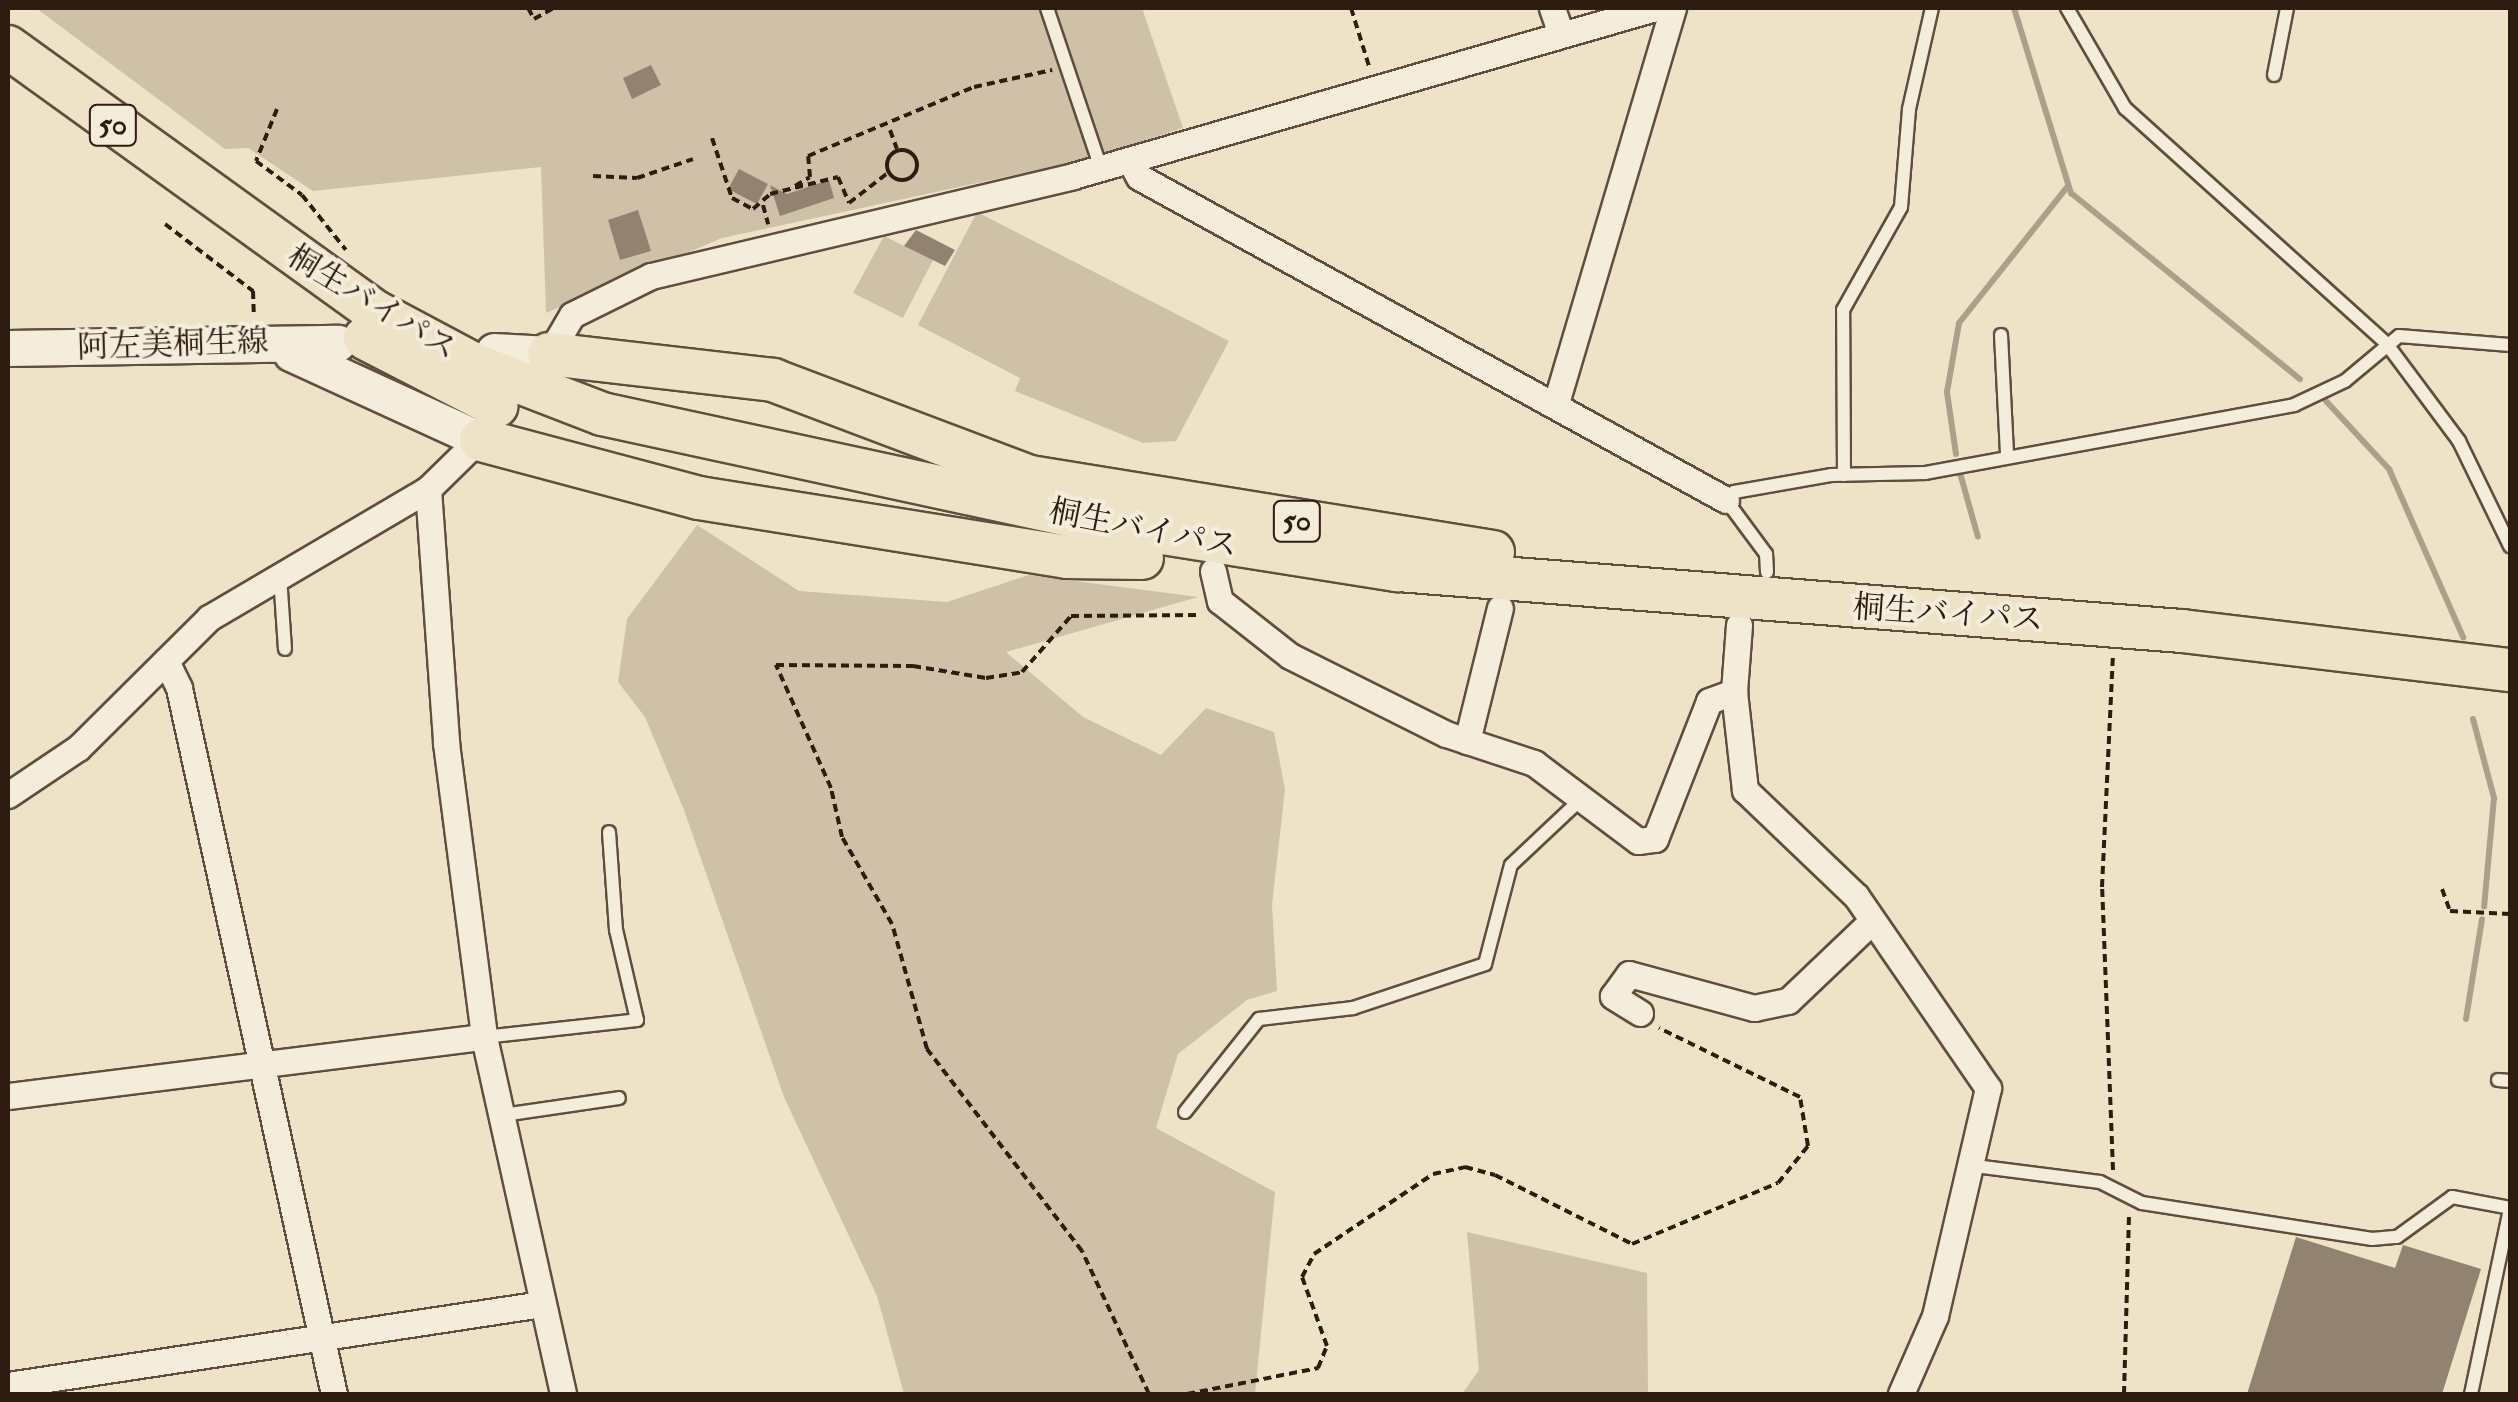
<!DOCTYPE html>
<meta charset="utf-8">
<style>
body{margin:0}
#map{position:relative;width:2518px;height:1402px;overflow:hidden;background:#eee3c7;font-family:"IM FELL Double Pica","Noto Serif JP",serif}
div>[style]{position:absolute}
.green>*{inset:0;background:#cec1a8}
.stream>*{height:6px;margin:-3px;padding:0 3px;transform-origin:3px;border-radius:3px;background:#ad9f89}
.building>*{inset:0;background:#928370}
.path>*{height:4px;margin-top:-2px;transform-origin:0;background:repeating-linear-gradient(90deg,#2f1c11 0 8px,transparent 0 13px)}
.path>.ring{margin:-2px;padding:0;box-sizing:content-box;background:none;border:4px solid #2f1c11;border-radius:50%}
.roads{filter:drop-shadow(2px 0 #5f4e3e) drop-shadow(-2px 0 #5f4e3e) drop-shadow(0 2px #5f4e3e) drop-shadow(0 -2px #5f4e3e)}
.service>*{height:12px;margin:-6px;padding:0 6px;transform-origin:6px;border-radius:6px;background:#f4eddb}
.minor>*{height:25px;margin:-12.5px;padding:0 12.5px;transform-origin:12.5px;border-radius:12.5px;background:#f4eddb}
.secondary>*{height:35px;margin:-17.5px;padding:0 17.5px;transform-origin:17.5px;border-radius:17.5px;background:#f4eddb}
.trunk>*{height:42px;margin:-21px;padding:0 21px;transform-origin:21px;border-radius:21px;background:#eee3c7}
span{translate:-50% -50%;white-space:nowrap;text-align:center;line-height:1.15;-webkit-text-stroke:8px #f4eddb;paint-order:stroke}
.shield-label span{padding:2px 8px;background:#f4eddb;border:2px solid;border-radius:8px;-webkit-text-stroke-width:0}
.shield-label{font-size:30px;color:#2f1c11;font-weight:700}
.street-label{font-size:32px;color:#2f1c11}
.frame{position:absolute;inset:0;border:10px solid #2f1c11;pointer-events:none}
</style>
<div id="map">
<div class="green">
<div style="clip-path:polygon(36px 8px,1142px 8px,1183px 128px,1080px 161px,722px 238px,546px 313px,541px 167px,313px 191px,248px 148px,225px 149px)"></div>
<div style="clip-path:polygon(977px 212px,1229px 341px,1176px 441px,1143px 443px,1015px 391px,1020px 378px,918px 325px)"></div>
<div style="clip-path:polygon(884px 236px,933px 260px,903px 318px,853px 293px)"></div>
<div style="clip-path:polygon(697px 525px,799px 591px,947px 602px,1029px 575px,1198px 597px,1006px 652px,1083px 717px,1161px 755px,1206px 708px,1274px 732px,1285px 789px,1272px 905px,1277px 991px,1247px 1000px,1178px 1054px,1156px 1128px,1275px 1192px,1255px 1394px,904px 1394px,877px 1296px,784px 1097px,684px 810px,645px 717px,618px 682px,627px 619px)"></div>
<div style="clip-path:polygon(1467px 1232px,1647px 1273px,1648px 1394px,1462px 1394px,1479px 1370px)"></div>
</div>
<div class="stream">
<div style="left:2014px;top:8px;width:194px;rotate:72.9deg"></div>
<div style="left:2071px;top:193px;width:295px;rotate:39.1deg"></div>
<div style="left:2326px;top:401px;width:93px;rotate:47.2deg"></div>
<div style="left:2389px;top:469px;width:184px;rotate:66.2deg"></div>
<div style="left:1956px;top:454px;width:63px;rotate:-98.3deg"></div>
<div style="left:1947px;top:392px;width:70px;rotate:-80.1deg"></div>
<div style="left:1959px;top:323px;width:174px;rotate:-51.5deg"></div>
<div style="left:1960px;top:473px;width:66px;rotate:74.3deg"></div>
<div style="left:2473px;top:719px;width:82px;rotate:75.1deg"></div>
<div style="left:2494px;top:798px;width:109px;rotate:95.2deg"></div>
<div style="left:2466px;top:1019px;width:101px;rotate:-80.9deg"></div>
</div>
<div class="building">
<div style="clip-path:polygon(651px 65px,661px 85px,632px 99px,623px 78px)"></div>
<div style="clip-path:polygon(739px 169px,768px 184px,757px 204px,728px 189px)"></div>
<div style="clip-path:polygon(829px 180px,834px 198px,780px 216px,770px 185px,787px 194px)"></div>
<div style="clip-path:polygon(638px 210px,651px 251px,620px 260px,608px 220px)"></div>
<div style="clip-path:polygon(916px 230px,955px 250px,945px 266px,904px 246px)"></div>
<div style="clip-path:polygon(2296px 1237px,2395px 1268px,2403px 1245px,2481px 1269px,2442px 1394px,2247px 1394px)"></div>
</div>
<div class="path">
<div style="left:528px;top:8px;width:13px;rotate:61deg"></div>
<div style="left:534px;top:19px;width:23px;rotate:-29deg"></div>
<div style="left:1351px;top:8px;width:61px;rotate:72.8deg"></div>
<div style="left:277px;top:109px;width:56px;rotate:112deg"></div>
<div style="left:256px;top:161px;width:57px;rotate:36.5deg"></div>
<div style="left:302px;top:195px;width:70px;rotate:51.3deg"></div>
<div style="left:890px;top:130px;width:20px;rotate:70deg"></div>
<div style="left:712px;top:138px;width:63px;rotate:71.6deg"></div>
<div style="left:732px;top:198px;width:24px;rotate:28deg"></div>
<div style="left:753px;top:209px;width:23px;rotate:-41deg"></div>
<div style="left:770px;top:194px;width:70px;rotate:-14deg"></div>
<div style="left:838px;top:177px;width:28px;rotate:67deg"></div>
<div style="left:849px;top:203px;width:51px;rotate:-37.8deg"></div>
<div class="ring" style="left:887px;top:150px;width:26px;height:26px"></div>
<div style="left:593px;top:176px;width:44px;rotate:2.6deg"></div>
<div style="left:637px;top:178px;width:59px;rotate:-18.7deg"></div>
<div style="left:795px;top:186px;width:17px;rotate:-31deg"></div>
<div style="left:810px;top:177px;width:21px;rotate:-95deg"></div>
<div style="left:808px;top:156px;width:180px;rotate:-22.6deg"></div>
<div style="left:974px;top:87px;width:80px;rotate:-12.3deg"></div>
<div style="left:763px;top:205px;width:20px;rotate:75deg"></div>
<div style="left:165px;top:224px;width:111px;rotate:37.3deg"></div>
<div style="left:253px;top:291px;width:24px;rotate:88deg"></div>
<div style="left:2442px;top:889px;width:23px;rotate:70deg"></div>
<div style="left:2450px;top:911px;width:60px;rotate:2.9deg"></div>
<div style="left:2113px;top:1170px;width:283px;rotate:-92.2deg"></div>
<div style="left:2102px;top:887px;width:232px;rotate:-87.3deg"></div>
<div style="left:1149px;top:1394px;width:158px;rotate:-115.1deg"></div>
<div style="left:1082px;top:1251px;width:255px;rotate:-127.5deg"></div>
<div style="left:927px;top:1049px;width:130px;rotate:-105.6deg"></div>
<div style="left:892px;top:924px;width:100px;rotate:-119.9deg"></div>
<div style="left:842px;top:837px;width:50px;rotate:-102.7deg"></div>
<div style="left:831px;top:788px;width:135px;rotate:-114.1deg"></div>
<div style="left:776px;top:665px;width:137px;rotate:0.4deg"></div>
<div style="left:913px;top:666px;width:74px;rotate:9.3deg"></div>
<div style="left:986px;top:678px;width:36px;rotate:-9deg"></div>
<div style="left:1022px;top:672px;width:74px;rotate:-48.8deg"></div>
<div style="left:1071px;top:616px;width:129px;rotate:-0.4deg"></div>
<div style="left:1187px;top:1394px;width:134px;rotate:-11.2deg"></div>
<div style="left:1318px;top:1368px;width:24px;rotate:-68deg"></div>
<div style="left:1327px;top:1346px;width:73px;rotate:-109.9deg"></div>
<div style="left:1302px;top:1277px;width:26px;rotate:-62deg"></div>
<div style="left:1314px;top:1254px;width:143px;rotate:-33.9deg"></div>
<div style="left:1433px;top:1174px;width:33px;rotate:-12deg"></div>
<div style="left:1465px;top:1167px;width:31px;rotate:15deg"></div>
<div style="left:1495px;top:1175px;width:153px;rotate:26.7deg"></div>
<div style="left:1632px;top:1244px;width:158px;rotate:-22.7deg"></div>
<div style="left:1778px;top:1183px;width:48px;rotate:-51deg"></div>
<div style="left:1808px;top:1146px;width:50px;rotate:-99.3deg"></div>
<div style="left:1800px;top:1097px;width:157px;rotate:-153.9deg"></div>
<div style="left:2124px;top:1394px;width:179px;rotate:-88.4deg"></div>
</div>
<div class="roads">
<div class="service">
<div style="left:1047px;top:8px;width:169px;rotate:71.4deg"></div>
<div style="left:2067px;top:8px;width:116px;rotate:59.9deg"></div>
<div style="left:2125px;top:108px;width:351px;rotate:42deg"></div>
<div style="left:2386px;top:343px;width:122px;rotate:53.3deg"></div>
<div style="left:2459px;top:441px;width:117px;rotate:64.1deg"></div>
<div style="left:2274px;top:75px;width:68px;rotate:-79deg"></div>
<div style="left:2001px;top:335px;width:119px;rotate:87.1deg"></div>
<div style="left:1844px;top:475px;width:165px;rotate:-90.3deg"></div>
<div style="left:1843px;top:310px;width:118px;rotate:-60.6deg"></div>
<div style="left:1901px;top:207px;width:98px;rotate:-85.3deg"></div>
<div style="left:1909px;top:109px;width:104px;rotate:-77.2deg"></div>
<div style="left:1767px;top:572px;width:18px;rotate:-93deg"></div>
<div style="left:1766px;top:554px;width:67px;rotate:-126.5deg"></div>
<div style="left:1726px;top:500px;width:11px;rotate:-45deg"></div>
<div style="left:1734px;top:492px;width:98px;rotate:-9.9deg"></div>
<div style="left:1831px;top:475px;width:94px;rotate:-1.2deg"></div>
<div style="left:1925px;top:473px;width:375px;rotate:-10.4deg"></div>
<div style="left:2294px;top:405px;width:56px;rotate:-25.2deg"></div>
<div style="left:2345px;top:381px;width:70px;rotate:-39.8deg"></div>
<div style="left:2399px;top:336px;width:111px;rotate:4.6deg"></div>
<div style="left:280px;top:576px;width:73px;rotate:86.1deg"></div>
<div style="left:484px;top:1037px;width:154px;rotate:-6.3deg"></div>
<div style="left:637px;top:1020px;width:92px;rotate:-103.1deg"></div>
<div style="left:616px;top:930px;width:98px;rotate:-94.1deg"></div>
<div style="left:2498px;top:1080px;width:12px;rotate:5deg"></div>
<div style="left:1185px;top:1112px;width:119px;rotate:-51.5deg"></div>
<div style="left:1259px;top:1019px;width:95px;rotate:-6.7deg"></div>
<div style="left:1353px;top:1008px;width:139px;rotate:-18.4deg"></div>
<div style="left:1485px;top:964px;width:102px;rotate:-75.3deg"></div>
<div style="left:1511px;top:865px;width:98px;rotate:-43.3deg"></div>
<div style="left:503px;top:1115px;width:117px;rotate:-8.3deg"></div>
<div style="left:1975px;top:1166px;width:126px;rotate:7.3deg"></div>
<div style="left:2100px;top:1182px;width:47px;rotate:26.6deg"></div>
<div style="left:2142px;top:1203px;width:233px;rotate:8.9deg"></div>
<div style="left:2372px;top:1239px;width:25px;rotate:-5deg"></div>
<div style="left:2397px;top:1237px;width:68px;rotate:-36deg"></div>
<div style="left:2452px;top:1197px;width:59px;rotate:10.7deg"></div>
<div style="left:2471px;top:1394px;width:189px;rotate:-78.1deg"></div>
</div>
<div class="minor">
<div style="left:1552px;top:8px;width:28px;rotate:71deg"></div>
<div style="left:1130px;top:161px;width:18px;rotate:61deg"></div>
<div style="left:1139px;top:177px;width:670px;rotate:28.82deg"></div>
<div style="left:545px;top:361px;width:53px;rotate:-59.6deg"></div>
<div style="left:572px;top:315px;width:88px;rotate:-26.3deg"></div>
<div style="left:651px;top:276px;width:434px;rotate:-13.3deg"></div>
<div style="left:1073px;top:176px;width:606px;rotate:-16.1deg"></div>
<div style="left:1556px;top:403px;width:412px;rotate:-73.5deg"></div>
<div style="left:428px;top:489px;width:255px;rotate:85.9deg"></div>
<div style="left:446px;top:743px;width:296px;rotate:82.6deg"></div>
<div style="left:484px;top:1037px;width:366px;rotate:77.5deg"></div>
<div style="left:1213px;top:571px;width:31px;rotate:77deg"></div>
<div style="left:1220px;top:601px;width:89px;rotate:38.2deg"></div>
<div style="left:1290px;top:656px;width:174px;rotate:26.6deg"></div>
<div style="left:1446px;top:734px;width:93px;rotate:18.2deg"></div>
<div style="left:1534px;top:763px;width:130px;rotate:36.9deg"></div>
<div style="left:1638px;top:841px;width:17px;rotate:-7deg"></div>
<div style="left:1655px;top:839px;width:148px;rotate:-68.6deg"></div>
<div style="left:1709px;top:701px;width:27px;rotate:-20deg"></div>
<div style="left:1739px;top:625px;width:67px;rotate:94.3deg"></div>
<div style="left:1734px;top:692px;width:99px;rotate:83.6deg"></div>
<div style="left:1745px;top:790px;width:153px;rotate:43.7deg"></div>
<div style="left:1856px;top:896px;width:233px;rotate:55.5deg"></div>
<div style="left:1988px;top:1088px;width:234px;rotate:103.1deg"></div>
<div style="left:1935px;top:1316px;width:85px;rotate:113.6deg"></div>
<div style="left:166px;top:661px;width:30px;rotate:64deg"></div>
<div style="left:179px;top:688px;width:723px;rotate:77.62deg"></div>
<div style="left:1467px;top:741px;width:137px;rotate:-76.1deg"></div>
<div style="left:8px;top:795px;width:84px;rotate:-33.9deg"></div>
<div style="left:78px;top:748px;width:185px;rotate:-44.8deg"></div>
<div style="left:209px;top:618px;width:254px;rotate:-30.5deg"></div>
<div style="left:428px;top:489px;width:83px;rotate:-44.5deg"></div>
<div style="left:1640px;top:1013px;width:32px;rotate:-148deg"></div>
<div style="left:1613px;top:996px;width:27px;rotate:-54deg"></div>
<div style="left:1629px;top:974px;width:130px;rotate:15.2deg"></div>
<div style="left:1754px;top:1008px;width:35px;rotate:-12deg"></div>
<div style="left:1788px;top:1001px;width:116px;rotate:-43.6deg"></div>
<div style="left:8px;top:1096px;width:480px;rotate:-7.1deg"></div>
<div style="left:8px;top:1385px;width:540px;rotate:-8.63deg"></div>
</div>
<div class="secondary">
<div style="left:8px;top:348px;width:330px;rotate:-0.9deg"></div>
<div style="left:494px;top:351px;width:55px;rotate:3.1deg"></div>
<div style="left:291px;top:353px;width:209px;rotate:24.6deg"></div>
</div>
<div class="trunk">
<div style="left:8px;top:47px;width:449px;rotate:35.8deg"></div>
<div style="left:372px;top:310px;width:117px;rotate:28.1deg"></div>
<div style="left:475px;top:365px;width:136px;rotate:21.1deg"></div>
<div style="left:602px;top:414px;width:529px;rotate:12.22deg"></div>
<div style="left:1119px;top:526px;width:282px;rotate:9deg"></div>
<div style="left:1398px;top:570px;width:786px;rotate:4.45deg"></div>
<div style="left:2182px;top:631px;width:330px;rotate:6.8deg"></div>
<div style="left:365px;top:338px;width:148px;rotate:27.3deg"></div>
<div style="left:549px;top:354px;width:226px;rotate:6.6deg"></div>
<div style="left:773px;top:380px;width:275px;rotate:20.7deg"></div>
<div style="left:1030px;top:477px;width:469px;rotate:9.2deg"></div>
<div style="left:481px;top:440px;width:226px;rotate:14.9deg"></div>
<div style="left:699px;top:498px;width:373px;rotate:9.1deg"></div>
<div style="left:1067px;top:557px;width:75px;rotate:0.8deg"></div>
</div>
</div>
<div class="shield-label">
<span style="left:113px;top:125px">50</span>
<span style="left:1297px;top:521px">50</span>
</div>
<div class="street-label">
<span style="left:372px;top:303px;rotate:31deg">桐生バイパス</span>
<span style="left:173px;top:345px;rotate:-2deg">阿左美桐生線</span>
<span style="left:1143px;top:529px;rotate:11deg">桐生バイパス</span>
<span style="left:1948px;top:614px;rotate:4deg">桐生バイパス</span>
</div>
<div class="frame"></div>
</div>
